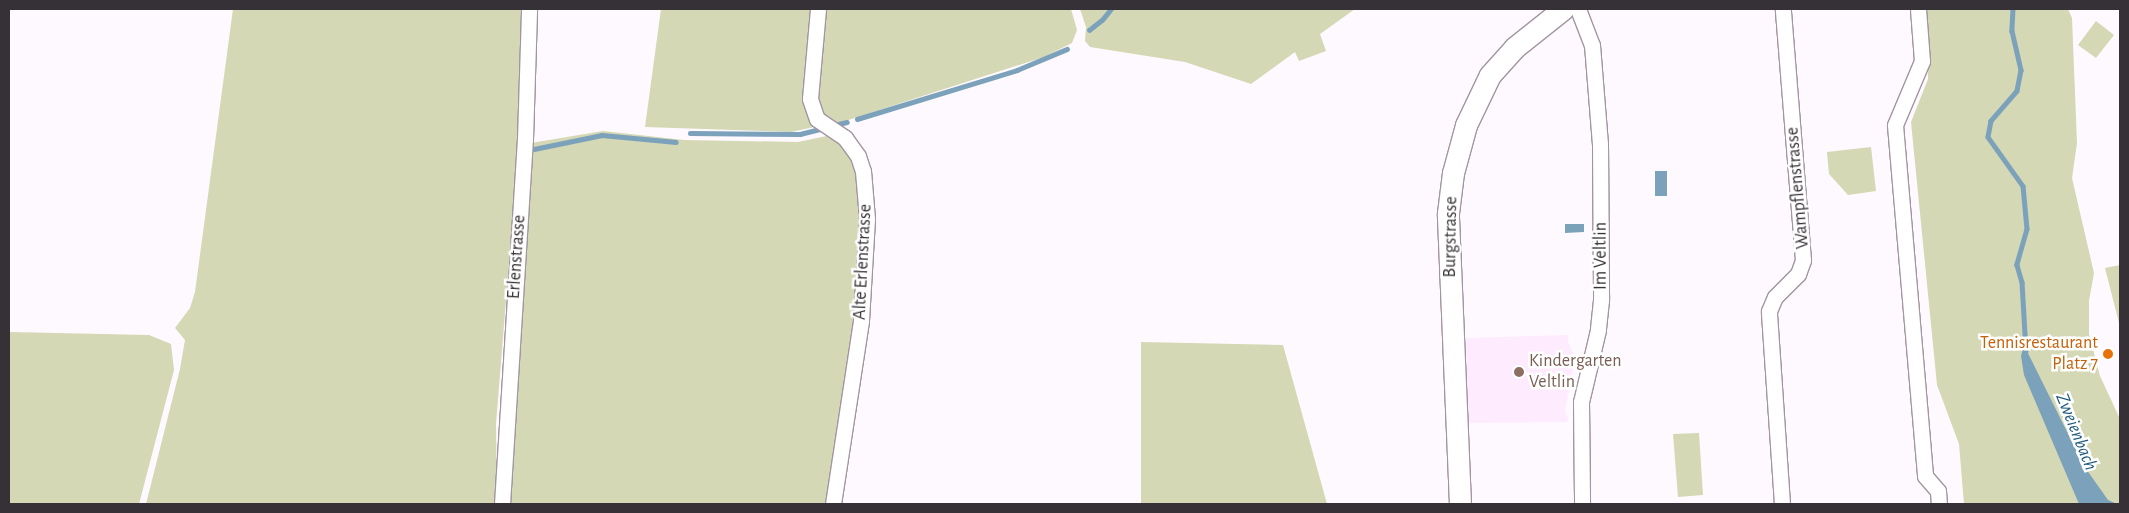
<!DOCTYPE html>
<style>
body{margin:0}
#map{position:relative;width:2129px;height:513px;overflow:hidden;background:#fef9fe;font-family:"Alegreya Sans",sans-serif}
div>[style]{position:absolute}
.built>*{inset:0;background:#ffebfe}
.green>*{inset:0;background:#d4d8b4}
.water>*{inset:0;background:#7ca1bb}
.stream>*{height:4.5px;margin:-2.25px;padding:0 2.25px;transform-origin:2.25px;border-radius:2.25px;background:#7ca1bb}
.roads{filter:drop-shadow(1px 0 #a295a1) drop-shadow(-1px 0 #a295a1) drop-shadow(0 1px #a295a1) drop-shadow(0 -1px #a295a1)}
.street>*{height:15px;margin:-7.5px;padding:0 7.5px;transform-origin:7.5px;border-radius:7.5px;background:#fff}
.secondary>*{height:21px;margin:-10.5px;padding:0 10.5px;transform-origin:10.5px;border-radius:10.5px;background:#fff}
.dots>*{width:14px;height:14px;translate:-50% -50%;box-sizing:border-box;border:2px solid #fff;border-radius:50%}
span{translate:-50% -50%;white-space:nowrap;text-align:center;line-height:1.15;-webkit-text-stroke:5px #fff;paint-order:stroke}
.street-label{font-size:18px;color:#363136}
.food-label{font-size:18px;color:#c56008}
.right{translate:-100% -50%;text-align:right}
.education-label{font-size:18px;color:#785e54}
.left{translate:0 -50%;text-align:left}
.water-label{font-size:19px;color:#1d597e;font-style:italic}
.frame{position:absolute;inset:0;border:10px solid #363136;pointer-events:none}
</style>
<div id="map">
<div class="built">
<div style="clip-path:polygon(1568px 335px,1568px 342px,1575px 358px,1565px 411px,1569px 422px,1468px 423px,1466px 338px)"></div>
</div>
<div class="green">
<div style="clip-path:polygon(233px 9px,525px 9px,519px 139px,496px 424px,497px 504px,146px 504px,180px 369px,185px 340px,175px 328px,190px 308px,195px 292px)"></div>
<div style="clip-path:polygon(661px 9px,816px 9px,807px 98px,819px 126px,791px 132px,645px 127px)"></div>
<div style="clip-path:polygon(822px 9px,1071px 9px,1077px 30px,1072px 43px,1044px 57px,839px 123px,819px 115px,813px 98px)"></div>
<div style="clip-path:polygon(1080px 9px,1355px 9px,1320px 34px,1326px 51px,1299px 61px,1295px 52px,1251px 84px,1185px 62px,1090px 47px,1085px 41px,1086px 27px)"></div>
<div style="clip-path:polygon(1926px 9px,2068px 9px,2072px 18px,2077px 143px,2072px 178px,2094px 273px,2089px 301px,2089px 334px,2100px 376px,2120px 419px,2120px 504px,1964px 504px,1959px 444px,1937px 385px,1911px 122px,1928px 79px)"></div>
<div style="clip-path:polygon(2096px 21px,2114px 35px,2096px 58px,2078px 45px)"></div>
<div style="clip-path:polygon(603px 131px,684px 140px,798px 142px,836px 134px,859px 169px,861px 286px,829px 504px,509px 504px,531px 143px)"></div>
<div style="clip-path:polygon(1871px 147px,1876px 191px,1848px 195px,1829px 174px,1827px 152px)"></div>
<div style="clip-path:polygon(2120px 265px,2120px 327px,2105px 268px)"></div>
<div style="clip-path:polygon(9px 332px,149px 335px,171px 344px,174px 370px,139px 504px,9px 504px)"></div>
<div style="clip-path:polygon(1141px 342px,1283px 345px,1327px 504px,1141px 504px)"></div>
<div style="clip-path:polygon(1699px 433px,1703px 495px,1678px 497px,1673px 434px)"></div>
</div>
<div class="water">
<div style="clip-path:polygon(1655px 171px,1667px 171px,1667px 196px,1655px 196px)"></div>
<div style="clip-path:polygon(1565px 224px,1584px 224px,1584px 232px,1565px 233px)"></div>
<div style="clip-path:polygon(2024px 345px,2084px 466px,2108px 500px,2117px 504px,2079px 504px,2024px 375px,2021px 356px)"></div>
</div>
<div class="stream">
<div style="left:2013px;top:9px;width:22px;rotate:93deg"></div>
<div style="left:2012px;top:31px;width:40px;rotate:77deg"></div>
<div style="left:2021px;top:70px;width:21px;rotate:101deg"></div>
<div style="left:2017px;top:91px;width:40px;rotate:131deg"></div>
<div style="left:1991px;top:121px;width:16px;rotate:101deg"></div>
<div style="left:1988px;top:137px;width:60px;rotate:54.5deg"></div>
<div style="left:2023px;top:186px;width:43px;rotate:84.7deg"></div>
<div style="left:2027px;top:229px;width:37px;rotate:106deg"></div>
<div style="left:2017px;top:265px;width:18px;rotate:74deg"></div>
<div style="left:2022px;top:282px;width:69px;rotate:86.7deg"></div>
<div style="left:1089px;top:30px;width:16px;rotate:-38deg"></div>
<div style="left:1102px;top:20px;width:14px;rotate:-51deg"></div>
<div style="left:857px;top:119px;width:167px;rotate:-17deg"></div>
<div style="left:1017px;top:70px;width:54px;rotate:-22.8deg"></div>
<div style="left:834px;top:125px;width:13px;rotate:-13deg"></div>
<div style="left:690px;top:133px;width:110px;rotate:0.5deg"></div>
<div style="left:800px;top:134px;width:21px;rotate:-14deg"></div>
<div style="left:534px;top:149px;width:69px;rotate:-11.6deg"></div>
<div style="left:602px;top:135px;width:74px;rotate:5.4deg"></div>
</div>
<div class="roads">
<div class="street">
<div style="left:818px;top:9px;width:90px;rotate:95.1deg"></div>
<div style="left:810px;top:99px;width:21px;rotate:71deg"></div>
<div style="left:817px;top:119px;width:34px;rotate:34deg"></div>
<div style="left:845px;top:138px;width:22px;rotate:54deg"></div>
<div style="left:858px;top:156px;width:16px;rotate:72deg"></div>
<div style="left:863px;top:171px;width:48px;rotate:85.2deg"></div>
<div style="left:867px;top:219px;width:102px;rotate:93.4deg"></div>
<div style="left:861px;top:321px;width:185px;rotate:98.7deg"></div>
<div style="left:1578px;top:9px;width:39px;rotate:69deg"></div>
<div style="left:1592px;top:45px;width:99px;rotate:85.4deg"></div>
<div style="left:1600px;top:144px;width:156px;rotate:89.6deg"></div>
<div style="left:1601px;top:300px;width:30px;rotate:96deg"></div>
<div style="left:1598px;top:330px;width:74px;rotate:103.3deg"></div>
<div style="left:1581px;top:402px;width:102px;rotate:89.4deg"></div>
<div style="left:1918px;top:9px;width:52px;rotate:85.6deg"></div>
<div style="left:1922px;top:61px;width:69px;rotate:112.9deg"></div>
<div style="left:1895px;top:125px;width:352px;rotate:85.1deg"></div>
<div style="left:1925px;top:476px;width:20px;rotate:49deg"></div>
<div style="left:1938px;top:491px;width:13px;rotate:86deg"></div>
<div style="left:502px;top:504px;width:366px;rotate:-86.4deg"></div>
<div style="left:525px;top:139px;width:130px;rotate:-88.2deg"></div>
<div style="left:1782px;top:504px;width:193px;rotate:-93.9deg"></div>
<div style="left:1769px;top:311px;width:15px;rotate:-67deg"></div>
<div style="left:1775px;top:297px;width:33px;rotate:-45deg"></div>
<div style="left:1798px;top:274px;width:15px;rotate:-70deg"></div>
<div style="left:1803px;top:260px;width:252px;rotate:-94.6deg"></div>
</div>
<div class="secondary">
<div style="left:1460px;top:504px;width:291px;rotate:-92.4deg"></div>
<div style="left:1448px;top:213px;width:40px;rotate:-82.9deg"></div>
<div style="left:1453px;top:173px;width:50px;rotate:-74.8deg"></div>
<div style="left:1466px;top:125px;width:55px;rotate:-64.4deg"></div>
<div style="left:1490px;top:75px;width:36px;rotate:-48deg"></div>
<div style="left:1514px;top:48px;width:63px;rotate:-38.5deg"></div>
</div>
</div>
<div class="dots">
<div style="left:2108px;top:354px;background:#e8710a"></div>
<div style="left:1519px;top:372px;background:#8d6e63"></div>
</div>
<div class="street-label">
<span style="left:1798px;top:188px;rotate:-95deg">Wampflenstrasse</span>
<span style="left:1451px;top:237px;rotate:-89deg">Burgstrasse</span>
<span style="left:1601px;top:256px;rotate:-90deg">Im Veltlin</span>
<span style="left:517px;top:257px;rotate:-86deg">Erlenstrasse</span>
<span style="left:863px;top:262px;rotate:-87deg">Alte Erlenstrasse</span>
</div>
<div class="food-label">
<span class="right" style="left:2098px;top:354px">Tennisrestaurant<br>Platz 7</span>
</div>
<div class="education-label">
<span class="left" style="left:1529px;top:372px">Kindergarten<br>Veltlin</span>
</div>
<div class="water-label">
<span style="left:2076px;top:432px;rotate:68deg">Zweienbach</span>
</div>
<div class="frame"></div>
</div>
